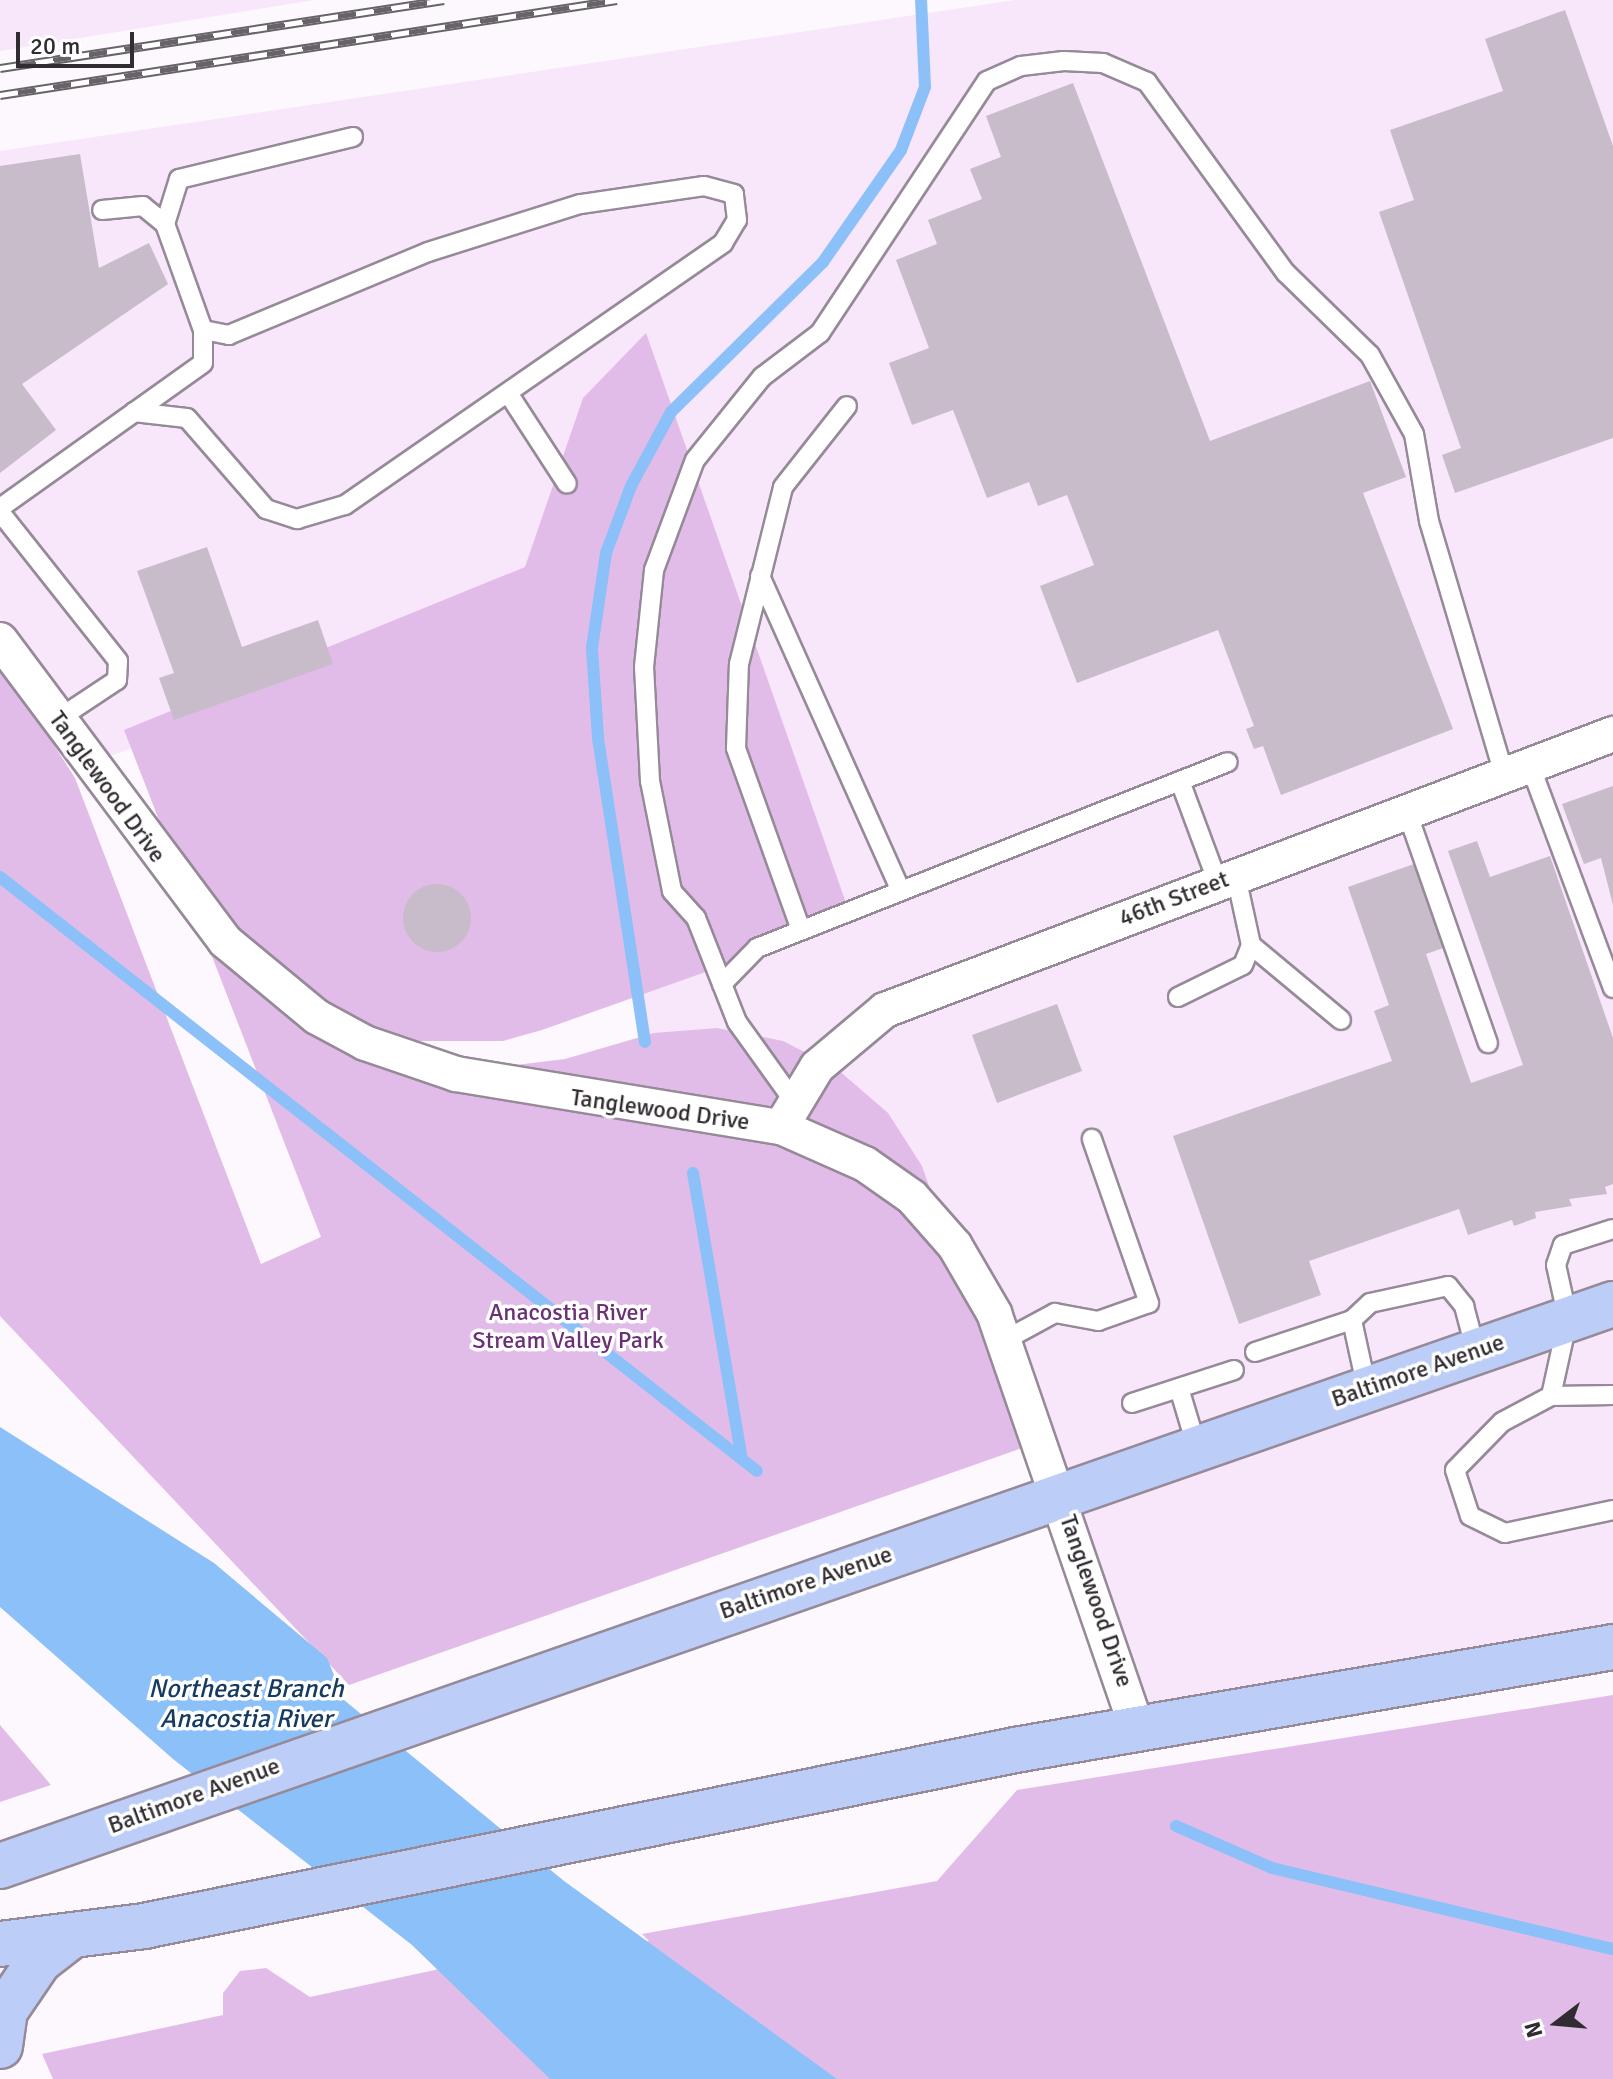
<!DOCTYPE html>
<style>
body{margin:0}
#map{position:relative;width:1613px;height:2079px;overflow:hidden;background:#fdf7fe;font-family:Signika,sans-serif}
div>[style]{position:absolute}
.built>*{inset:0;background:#f8e6fb}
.green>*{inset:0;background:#e2bce9}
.water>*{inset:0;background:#8bc0f8}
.stream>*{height:12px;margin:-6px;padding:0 6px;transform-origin:6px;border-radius:6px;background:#8bc0f8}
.building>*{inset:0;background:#c8bbca}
.round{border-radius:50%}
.roads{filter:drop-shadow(2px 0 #968a98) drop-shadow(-2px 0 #968a98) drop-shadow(0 2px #968a98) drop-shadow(0 -2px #968a98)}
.lane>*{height:18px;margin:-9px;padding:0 9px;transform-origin:9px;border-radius:9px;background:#fff}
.street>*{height:34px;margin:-17px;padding:0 17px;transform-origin:17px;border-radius:17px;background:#fff}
.primary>*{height:44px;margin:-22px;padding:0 22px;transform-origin:22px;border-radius:22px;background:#bccdf8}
.rail>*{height:9px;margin-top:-4.5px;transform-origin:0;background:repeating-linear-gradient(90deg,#fff 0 18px,#686368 0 36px);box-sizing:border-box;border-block:2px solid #686368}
span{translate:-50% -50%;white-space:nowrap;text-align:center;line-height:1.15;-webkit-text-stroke:7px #fff;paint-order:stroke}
.street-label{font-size:24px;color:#312c31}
.park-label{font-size:24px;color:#6b3076}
.water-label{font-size:26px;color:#163b60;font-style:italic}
.north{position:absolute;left:1517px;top:1983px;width:80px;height:80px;-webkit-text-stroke:6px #fff;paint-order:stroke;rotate:254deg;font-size:22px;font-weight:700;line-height:32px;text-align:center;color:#312c31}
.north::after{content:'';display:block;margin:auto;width:28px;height:36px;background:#312c31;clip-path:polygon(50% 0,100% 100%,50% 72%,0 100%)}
.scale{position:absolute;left:16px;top:32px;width:118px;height:36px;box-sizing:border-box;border:4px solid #312c31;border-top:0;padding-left:10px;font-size:24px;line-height:28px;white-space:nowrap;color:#312c31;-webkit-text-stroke:6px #fff;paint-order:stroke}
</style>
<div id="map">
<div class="built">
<div style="clip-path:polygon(0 0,314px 0,0 51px)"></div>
<div style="clip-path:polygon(1015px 0,1613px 0,1613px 1647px,1137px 1728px,994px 1313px,645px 1042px,598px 737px,600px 589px,92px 762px,0 640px,0 151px)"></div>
</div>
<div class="green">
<div style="clip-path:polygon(646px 333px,852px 920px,542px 1030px,503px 1041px,411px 1041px,484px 1069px,565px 1059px,654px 1033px,717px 1028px,783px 1041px,836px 1068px,888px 1113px,922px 1166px,1022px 1448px,349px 1685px,0 1316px,0 661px,75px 778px,261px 1264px,321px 1237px,124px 730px,525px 567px,583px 398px)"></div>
<div style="clip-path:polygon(1613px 1695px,1613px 2079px,53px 2079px,42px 2054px,223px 2015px,223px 1993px,240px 1971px,266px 1968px,310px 1997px,444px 1968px,649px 1941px,642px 1934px,937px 1881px,1017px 1790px)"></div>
<div style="clip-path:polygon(0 1725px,51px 1785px,0 1802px)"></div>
</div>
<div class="water">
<div style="clip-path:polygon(0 1427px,214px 1563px,327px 1658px,344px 1700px,564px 1881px,837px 2079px,550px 2079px,412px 1945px,173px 1759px,0 1607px)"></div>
</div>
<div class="stream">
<div style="left:0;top:877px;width:962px;rotate:38.12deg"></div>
<div style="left:645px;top:1042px;width:309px;rotate:-98.8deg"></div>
<div style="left:598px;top:737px;width:89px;rotate:-93.9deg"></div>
<div style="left:592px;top:648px;width:96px;rotate:-81.6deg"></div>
<div style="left:606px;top:553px;width:72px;rotate:-69.5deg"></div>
<div style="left:631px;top:486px;width:84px;rotate:-61.6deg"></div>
<div style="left:671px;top:412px;width:214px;rotate:-44.6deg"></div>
<div style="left:823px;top:262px;width:136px;rotate:-55.1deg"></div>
<div style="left:901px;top:150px;width:67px;rotate:-69.1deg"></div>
<div style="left:925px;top:87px;width:87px;rotate:-92.6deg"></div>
<div style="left:693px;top:1173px;width:290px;rotate:80.3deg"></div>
<div style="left:1176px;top:1826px;width:105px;rotate:23.6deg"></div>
<div style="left:1272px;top:1868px;width:350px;rotate:13.4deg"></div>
</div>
<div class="building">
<div style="clip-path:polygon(1565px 10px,1613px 146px,1613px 438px,1455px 493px,1442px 455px,1461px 448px,1379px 212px,1414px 200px,1390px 130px,1503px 91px,1485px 39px)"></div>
<div style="clip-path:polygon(1073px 83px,1210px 441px,1370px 381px,1406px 477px,1363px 493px,1453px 729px,1281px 795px,1263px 746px,1254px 749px,1246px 729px,1254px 726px,1218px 630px,1077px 683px,1040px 586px,1094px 565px,1067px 495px,1038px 506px,1029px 482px,987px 498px,953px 410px,912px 425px,889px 363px,929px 348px,896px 260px,937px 244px,928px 220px,982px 199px,970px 169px,1001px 157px,986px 116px)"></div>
<div style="clip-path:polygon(80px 154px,99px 268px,149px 243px,168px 284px,22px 384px,56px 430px,0 473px,0 166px)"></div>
<div style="clip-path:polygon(207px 547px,242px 647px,318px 620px,333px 664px,174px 720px,159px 678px,174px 673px,137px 571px)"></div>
<div style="clip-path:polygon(1613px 786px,1613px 905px,1601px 858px,1584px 864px,1562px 804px)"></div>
<div style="clip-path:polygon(1477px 841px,1490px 877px,1550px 856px,1613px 1038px,1613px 1184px,1605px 1187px,1607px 1194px,1569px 1199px,1572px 1206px,1535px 1212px,1536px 1218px,1514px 1226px,1512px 1220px,1468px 1235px,1459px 1209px,1309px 1261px,1321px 1295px,1239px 1324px,1173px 1136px,1392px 1061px,1374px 1011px,1389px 1005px,1348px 887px,1417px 863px,1446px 947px,1426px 954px,1471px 1083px,1523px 1065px,1448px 851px)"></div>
<div class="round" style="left:403px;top:884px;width:68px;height:68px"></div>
<div style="clip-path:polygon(1057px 1004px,1082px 1071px,997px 1103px,972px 1035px)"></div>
</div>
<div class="roads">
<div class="lane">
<div style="left:165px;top:224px;width:47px;rotate:-72.7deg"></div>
<div style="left:179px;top:179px;width:179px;rotate:-13.6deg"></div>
<div style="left:508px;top:393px;width:108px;rotate:57deg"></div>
<div style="left:134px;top:412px;width:53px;rotate:6.5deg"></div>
<div style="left:187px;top:418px;width:121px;rotate:49deg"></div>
<div style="left:266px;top:509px;width:33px;rotate:18deg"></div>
<div style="left:297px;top:519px;width:50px;rotate:-16.3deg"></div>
<div style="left:345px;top:505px;width:460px;rotate:-34.7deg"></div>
<div style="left:723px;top:243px;width:27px;rotate:-59deg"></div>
<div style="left:737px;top:220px;width:26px;rotate:-97deg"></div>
<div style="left:734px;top:194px;width:31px;rotate:-165deg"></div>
<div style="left:704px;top:186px;width:125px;rotate:171.7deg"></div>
<div style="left:580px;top:204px;width:159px;rotate:162.5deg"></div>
<div style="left:428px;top:252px;width:216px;rotate:157.4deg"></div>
<div style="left:229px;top:335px;width:26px;rotate:-169deg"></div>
<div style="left:0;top:508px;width:249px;rotate:-35.5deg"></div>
<div style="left:203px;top:363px;width:33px;rotate:-90deg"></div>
<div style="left:203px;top:330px;width:113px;rotate:-109.7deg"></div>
<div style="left:165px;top:224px;width:28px;rotate:-141deg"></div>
<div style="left:143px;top:206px;width:41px;rotate:174.4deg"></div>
<div style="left:0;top:512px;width:190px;rotate:51.6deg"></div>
<div style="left:118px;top:661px;width:19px;rotate:93deg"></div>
<div style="left:117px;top:680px;width:71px;rotate:146.5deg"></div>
<div style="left:760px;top:576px;width:345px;rotate:65.9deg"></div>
<div style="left:1530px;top:765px;width:238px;rotate:69.6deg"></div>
<div style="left:1180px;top:781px;width:109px;rotate:69.6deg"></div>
<div style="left:1407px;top:812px;width:245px;rotate:70.7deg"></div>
<div style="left:801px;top:930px;width:193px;rotate:-109.7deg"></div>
<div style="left:736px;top:748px;width:84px;rotate:-88deg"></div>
<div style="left:739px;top:664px;width:182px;rotate:-76deg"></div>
<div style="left:783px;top:487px;width:103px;rotate:-51.7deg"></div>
<div style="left:1251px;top:945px;width:117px;rotate:39.8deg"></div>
<div style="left:722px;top:984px;width:50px;rotate:-45.8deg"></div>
<div style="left:757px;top:948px;width:506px;rotate:-21.55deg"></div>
<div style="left:1178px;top:997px;width:72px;rotate:-26.2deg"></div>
<div style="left:1243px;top:965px;width:22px;rotate:-68deg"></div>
<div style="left:1251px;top:945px;width:71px;rotate:-102.3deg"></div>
<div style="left:793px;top:1100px;width:96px;rotate:-125.7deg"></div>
<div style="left:737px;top:1022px;width:112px;rotate:-111.5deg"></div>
<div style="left:696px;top:918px;width:36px;rotate:-132deg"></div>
<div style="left:672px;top:891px;width:112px;rotate:-101.3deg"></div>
<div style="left:650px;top:781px;width:114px;rotate:-93deg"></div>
<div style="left:644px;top:667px;width:98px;rotate:-84.1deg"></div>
<div style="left:654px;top:570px;width:117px;rotate:-69.6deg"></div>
<div style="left:695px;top:460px;width:107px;rotate:-51.1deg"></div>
<div style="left:762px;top:377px;width:73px;rotate:-37.2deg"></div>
<div style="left:820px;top:333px;width:302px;rotate:-56.5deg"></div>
<div style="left:987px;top:81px;width:37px;rotate:-24deg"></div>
<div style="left:1021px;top:66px;width:43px;rotate:-6.6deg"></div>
<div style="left:1064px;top:61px;width:39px;rotate:3deg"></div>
<div style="left:1103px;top:63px;width:48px;rotate:23.4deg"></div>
<div style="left:1147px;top:82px;width:236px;rotate:54deg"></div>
<div style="left:1286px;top:273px;width:117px;rotate:44.3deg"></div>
<div style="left:1370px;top:355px;width:90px;rotate:60.9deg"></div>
<div style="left:1414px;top:434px;width:88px;rotate:80.2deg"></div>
<div style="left:1429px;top:521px;width:265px;rotate:73.5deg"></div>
<div style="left:1005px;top:1340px;width:57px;rotate:-28.4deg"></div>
<div style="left:1055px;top:1313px;width:44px;rotate:10.5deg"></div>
<div style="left:1098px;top:1321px;width:54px;rotate:-19.4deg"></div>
<div style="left:1149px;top:1303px;width:174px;rotate:-109.2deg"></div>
<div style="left:1255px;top:1352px;width:102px;rotate:-18.3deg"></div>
<div style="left:1179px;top:1388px;width:63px;rotate:73.3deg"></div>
<div style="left:1367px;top:1389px;width:71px;rotate:-102.3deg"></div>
<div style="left:1352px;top:1320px;width:25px;rotate:-43deg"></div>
<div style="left:1370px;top:1303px;width:80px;rotate:-12.3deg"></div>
<div style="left:1448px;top:1286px;width:26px;rotate:51deg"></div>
<div style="left:1464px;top:1306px;width:47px;rotate:75.1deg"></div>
<div style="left:1613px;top:1395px;width:62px;rotate:179.1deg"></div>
<div style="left:1551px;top:1396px;width:55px;rotate:152deg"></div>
<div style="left:1502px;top:1422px;width:67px;rotate:134.4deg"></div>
<div style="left:1455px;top:1470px;width:48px;rotate:71.9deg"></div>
<div style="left:1470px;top:1516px;width:39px;rotate:26deg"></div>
<div style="left:1505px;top:1533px;width:110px;rotate:-12deg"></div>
<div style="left:1551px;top:1396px;width:79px;rotate:-77.6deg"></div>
<div style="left:1568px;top:1319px;width:55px;rotate:-102.5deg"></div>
<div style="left:1556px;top:1265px;width:21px;rotate:-71deg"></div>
<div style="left:1563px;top:1245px;width:52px;rotate:-17.7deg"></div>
<div style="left:1132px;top:1403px;width:107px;rotate:-17.9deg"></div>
</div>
<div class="street">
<div style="left:0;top:640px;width:376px;rotate:53.2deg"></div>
<div style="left:225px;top:941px;width:119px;rotate:39.6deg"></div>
<div style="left:317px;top:1017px;width:55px;rotate:28.4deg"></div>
<div style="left:365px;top:1043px;width:96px;rotate:18.8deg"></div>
<div style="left:456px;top:1074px;width:329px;rotate:9.3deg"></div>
<div style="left:781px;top:1127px;width:92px;rotate:23.8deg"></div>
<div style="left:865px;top:1164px;width:57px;rotate:35.1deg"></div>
<div style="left:912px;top:1197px;width:65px;rotate:48.7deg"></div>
<div style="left:955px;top:1246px;width:78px;rotate:59.8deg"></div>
<div style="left:994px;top:1313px;width:439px;rotate:71deg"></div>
<div style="left:781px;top:1127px;width:70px;rotate:-59deg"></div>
<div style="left:817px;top:1067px;width:89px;rotate:-40deg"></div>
<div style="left:885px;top:1010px;width:779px;rotate:-20.76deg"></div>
</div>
<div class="primary">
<div style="left:0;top:1866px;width:1708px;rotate:-19.21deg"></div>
<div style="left:0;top:1944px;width:145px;rotate:-7.1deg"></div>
<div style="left:144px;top:1926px;width:889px;rotate:-11.42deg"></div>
<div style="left:1015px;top:1750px;width:607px;rotate:-9.77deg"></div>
<div style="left:0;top:2046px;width:35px;rotate:-82deg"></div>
<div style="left:5px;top:2011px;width:60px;rotate:-55.8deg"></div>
<div style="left:39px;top:1961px;width:36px;rotate:-38deg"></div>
</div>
</div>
<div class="rail">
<div style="left:0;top:68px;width:449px;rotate:-8.7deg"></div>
<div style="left:0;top:95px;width:624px;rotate:-8.75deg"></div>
</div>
<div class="street-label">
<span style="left:107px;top:787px;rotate:54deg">Tanglewood Drive</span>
<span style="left:1174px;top:899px;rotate:-21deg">46th Street</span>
<span style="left:660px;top:1110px;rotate:8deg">Tanglewood Drive</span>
<span style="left:1418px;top:1371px;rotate:-19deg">Baltimore Avenue</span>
<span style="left:806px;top:1583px;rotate:-19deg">Baltimore Avenue</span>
<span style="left:1096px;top:1601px;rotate:71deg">Tanglewood Drive</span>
<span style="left:194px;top:1796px;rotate:-20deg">Baltimore Avenue</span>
</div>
<div class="park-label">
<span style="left:568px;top:1327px">Anacostia River<br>Stream Valley Park</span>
</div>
<div class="water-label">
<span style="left:246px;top:1705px">Northeast Branch<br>Anacostia River</span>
</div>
<div class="north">N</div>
<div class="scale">20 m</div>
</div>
